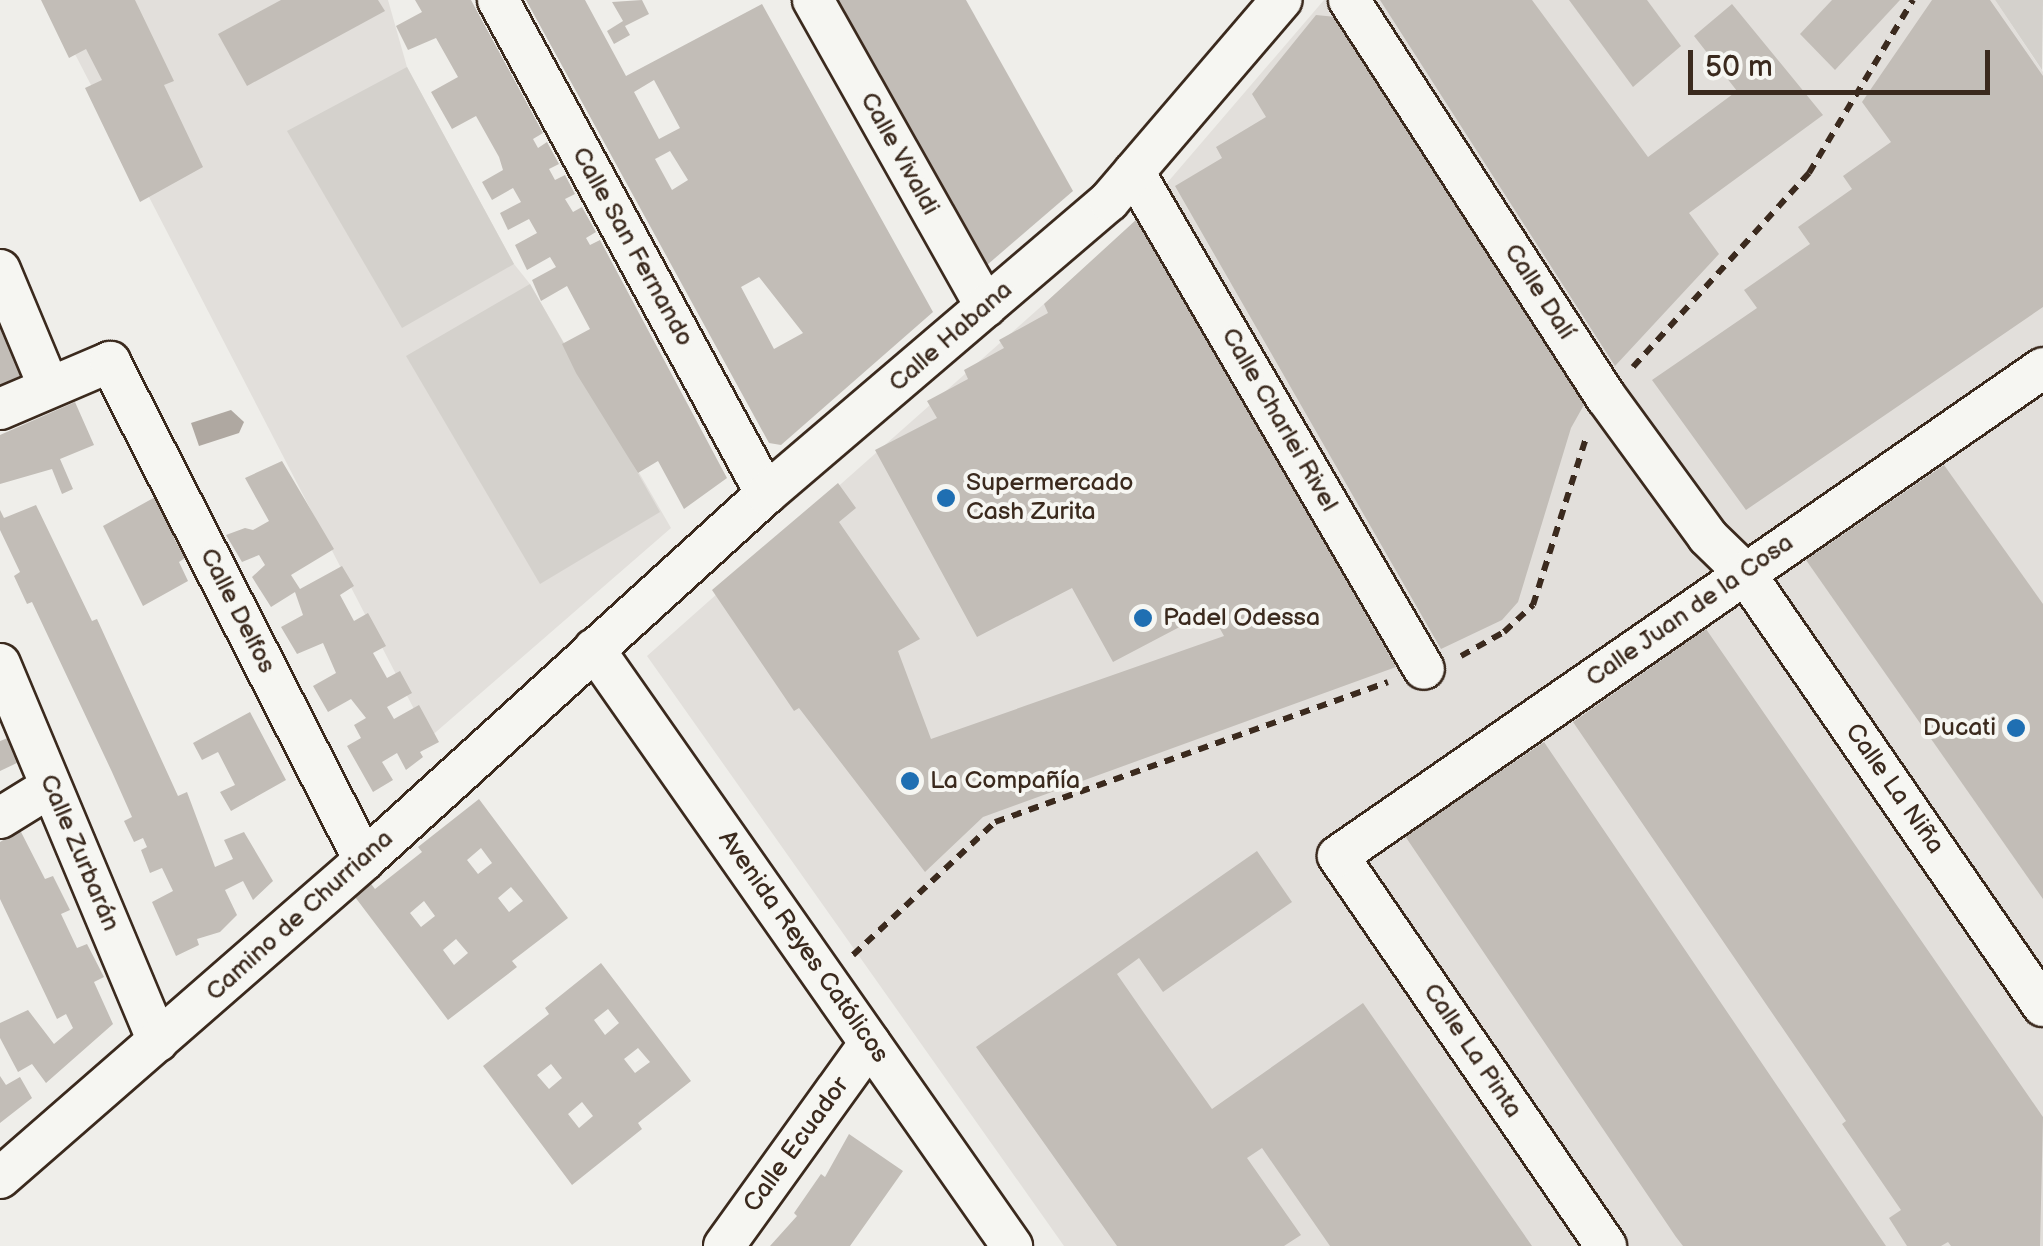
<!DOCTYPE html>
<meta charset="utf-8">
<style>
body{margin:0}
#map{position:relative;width:2043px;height:1246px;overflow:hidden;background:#efeeea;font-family:"Balsamiq Sans",sans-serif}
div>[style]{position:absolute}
.built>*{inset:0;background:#e2dfdb}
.green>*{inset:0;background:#d4d1cc}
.water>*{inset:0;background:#afa8a1}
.building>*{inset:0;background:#c2bdb7}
.path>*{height:6px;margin-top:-3px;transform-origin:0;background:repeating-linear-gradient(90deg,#3b2a1e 0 10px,transparent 0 18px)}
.roads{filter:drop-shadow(2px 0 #3b2a1e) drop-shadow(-2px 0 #3b2a1e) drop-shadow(0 2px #3b2a1e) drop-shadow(0 -2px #3b2a1e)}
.minor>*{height:40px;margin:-20px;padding:0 20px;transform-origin:20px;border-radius:20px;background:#f6f6f2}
.dots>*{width:28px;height:28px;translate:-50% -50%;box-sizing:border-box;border:5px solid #f6f6f2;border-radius:50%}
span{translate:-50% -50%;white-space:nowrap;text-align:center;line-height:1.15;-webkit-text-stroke:8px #f6f6f2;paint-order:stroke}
.street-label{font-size:25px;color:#3b2a1e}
.poi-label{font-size:25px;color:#3b2a1e}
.left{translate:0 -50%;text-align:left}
.right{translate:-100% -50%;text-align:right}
.scale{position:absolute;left:1688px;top:50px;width:302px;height:45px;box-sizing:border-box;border:5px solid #3b2a1e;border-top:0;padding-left:12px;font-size:30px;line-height:35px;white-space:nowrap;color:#3b2a1e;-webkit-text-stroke:8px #f6f6f2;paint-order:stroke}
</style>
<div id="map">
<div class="built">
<div style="clip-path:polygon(47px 0,388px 0,407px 67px,514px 264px,530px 284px,671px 528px,429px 738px)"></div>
<div style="clip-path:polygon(1324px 0,1995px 0,2043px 72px,2043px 1246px,1064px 1246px,647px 656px,1125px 232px)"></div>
</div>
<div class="green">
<div style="clip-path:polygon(1995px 0,2043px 0,2042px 70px)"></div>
<div style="clip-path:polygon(407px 67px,514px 264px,402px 328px,287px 131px)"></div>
<div style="clip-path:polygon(530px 284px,660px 512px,540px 584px,406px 356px)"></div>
</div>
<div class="water">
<div style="clip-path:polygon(231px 410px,244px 422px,239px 433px,199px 446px,191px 423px)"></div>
</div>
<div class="building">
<div style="clip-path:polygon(41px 0,135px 0,174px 81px,164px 85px,203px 167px,140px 202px,85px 88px,102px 80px,86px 49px,69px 58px)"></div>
<div style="clip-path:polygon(281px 0,378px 0,385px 11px,247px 86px,218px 34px)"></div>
<div style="clip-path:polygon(415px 0,471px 0,543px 133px,533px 139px,538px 148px,547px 142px,559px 164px,549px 169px,555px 180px,565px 175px,575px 194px,565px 199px,573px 212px,582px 207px,596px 232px,586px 238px,590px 245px,600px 240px,727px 478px,684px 509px,658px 461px,638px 473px,576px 373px,562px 344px,590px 329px,567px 286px,541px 301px,532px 280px,556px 267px,550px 257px,527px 270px,515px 245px,537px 233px,529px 219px,508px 230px,500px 213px,521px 202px,513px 188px,492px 200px,482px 182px,503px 170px,499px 157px,476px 116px,452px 129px,431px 92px,458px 77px,436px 38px,408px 50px,396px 26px,422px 12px)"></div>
<div style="clip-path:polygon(evenodd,526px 0,585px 0,626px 76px,762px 4px,933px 312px,781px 445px,769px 443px,526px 0,654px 80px,680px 128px,659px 139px,634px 92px,654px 80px,526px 0,670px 151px,688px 180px,672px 190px,655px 159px,670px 151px,526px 0,759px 277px,803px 333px,774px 349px,741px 287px,759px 277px)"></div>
<div style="clip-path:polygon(642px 0,649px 14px,625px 26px,630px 35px,614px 44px,607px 31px,623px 21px,612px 2px)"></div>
<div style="clip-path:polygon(829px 0,966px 0,1073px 191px,980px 271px)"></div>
<div style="clip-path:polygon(1380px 0,1532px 0,1648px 157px,1737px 91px,1694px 36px,1732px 4px,1823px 115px,1689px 213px,1719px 254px,1615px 366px)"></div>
<div style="clip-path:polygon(1569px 0,1647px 0,1681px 46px,1633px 87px)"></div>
<div style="clip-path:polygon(1832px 0,1900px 0,1835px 70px,1800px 34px)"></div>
<div style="clip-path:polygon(1932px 0,1990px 0,2043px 76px,2043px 307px,1746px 510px,1652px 380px,1757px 308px,1744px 290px,1810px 244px,1798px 227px,1852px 189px,1843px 176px,1891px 142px,1862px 102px)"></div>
<div style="clip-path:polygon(1316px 15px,1336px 17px,1585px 403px,1571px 428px,1518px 602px,1502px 620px,1441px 649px,1175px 186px,1222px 158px,1216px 147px,1266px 117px,1252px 94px)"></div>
<div style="clip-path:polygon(1137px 219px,1396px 667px,983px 817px,925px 872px,799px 708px,794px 711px,712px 590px,838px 483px,856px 508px,839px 522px,920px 639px,898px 651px,931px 739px,1224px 636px,1210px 611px,1113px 662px,1072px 588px,977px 637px,875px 450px,937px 418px,927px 401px,968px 379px,964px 370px,1004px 348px,999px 340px,1048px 313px,1044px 304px)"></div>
<div style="clip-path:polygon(0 324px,22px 375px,0 385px)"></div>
<div style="clip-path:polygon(75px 402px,94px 445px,60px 459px,73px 489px,62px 494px,52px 469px,0 484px,0 435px)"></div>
<div style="clip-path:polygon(282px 461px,334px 549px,291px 575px,300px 589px,342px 566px,354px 586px,340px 595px,354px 621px,368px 613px,386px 646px,373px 653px,387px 678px,400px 671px,412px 693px,387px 707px,394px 719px,419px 705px,439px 742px,420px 752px,423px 757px,406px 770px,397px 753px,382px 762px,393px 780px,373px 792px,347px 746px,361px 738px,354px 725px,366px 718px,351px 699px,328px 712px,313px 686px,336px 673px,323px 643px,297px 654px,281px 627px,303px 615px,295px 592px,271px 607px,252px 577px,265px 565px,259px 555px,242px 562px,226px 535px,245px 528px,253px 530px,269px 521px,245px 478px)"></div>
<div style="clip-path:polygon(1944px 465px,2043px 604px,2043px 899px,1806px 560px)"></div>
<div style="clip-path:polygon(157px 496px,179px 536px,174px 538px,185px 558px,179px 562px,188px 581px,143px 606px,103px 526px)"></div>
<div style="clip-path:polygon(36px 505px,92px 621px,97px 619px,178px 796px,187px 792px,215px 867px,233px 859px,224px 840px,244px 832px,273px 881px,253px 900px,243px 881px,225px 890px,237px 915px,220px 932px,197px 939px,199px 945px,176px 956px,152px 902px,173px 891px,162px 868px,150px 873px,141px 850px,147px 847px,143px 838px,134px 842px,124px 821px,132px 817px,112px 772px,32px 602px,27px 604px,14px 576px,20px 572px,0 530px,0 510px,4px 518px)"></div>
<div style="clip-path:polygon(1706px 629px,2043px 1117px,2040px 1246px,1951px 1246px,1948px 1242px,1941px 1246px,1907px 1246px,1889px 1218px,1901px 1210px,1842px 1124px,1846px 1121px,1573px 722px)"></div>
<div style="clip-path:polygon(250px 712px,286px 780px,231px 811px,220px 792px,235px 785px,218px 752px,202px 760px,193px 743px)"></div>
<div style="clip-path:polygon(8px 738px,19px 762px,0 771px,0 741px)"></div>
<div style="clip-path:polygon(1544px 742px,1854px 1199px,1886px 1246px,1683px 1246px,1676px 1237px,1405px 836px)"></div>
<div style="clip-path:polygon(evenodd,479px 799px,568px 918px,512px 961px,517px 967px,448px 1020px,352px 893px,368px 880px,375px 889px,422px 852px,418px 847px,479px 799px,481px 848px,492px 863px,478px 874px,467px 860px,481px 848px,479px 799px,511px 887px,523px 901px,509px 912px,498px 898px,511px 887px,479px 799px,424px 901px,435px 916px,421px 927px,410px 913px,424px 901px,479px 799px,456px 939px,468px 953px,454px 965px,443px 950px,456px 939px)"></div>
<div style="clip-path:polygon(20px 830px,45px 879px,53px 876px,70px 910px,61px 914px,77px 948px,87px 944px,104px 977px,94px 982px,113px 1024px,46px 1083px,32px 1064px,18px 1072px,0 1038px,0 1023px,28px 1010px,54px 1044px,73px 1028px,66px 1014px,57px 1019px,0 899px,0 842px)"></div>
<div style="clip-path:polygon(1257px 851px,1292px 902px,1163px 992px,1139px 958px,1117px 974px,1144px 1013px,1212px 1109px,1363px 1003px,1532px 1246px,1330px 1246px,1262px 1148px,1247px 1158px,1301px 1235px,1284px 1246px,1117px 1246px,976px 1047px)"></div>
<div style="clip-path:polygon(evenodd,601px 963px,691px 1081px,638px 1123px,642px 1129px,572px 1185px,483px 1066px,549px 1014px,545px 1008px,601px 963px,608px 1009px,619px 1023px,605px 1035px,594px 1020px,608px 1009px,601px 963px,638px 1048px,650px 1062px,635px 1073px,624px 1059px,638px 1048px,601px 963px,551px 1064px,562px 1078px,549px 1089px,537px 1075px,551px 1064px,601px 963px,582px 1102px,593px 1116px,579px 1128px,568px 1114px,582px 1102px)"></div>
<div style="clip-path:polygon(0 1076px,6px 1085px,20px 1077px,32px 1098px,0 1123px)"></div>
<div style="clip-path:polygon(849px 1134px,903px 1171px,850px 1246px,770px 1246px,797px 1216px,794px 1213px,821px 1174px,825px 1177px)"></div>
</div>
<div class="path">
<div style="left:1633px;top:367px;width:262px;rotate:-47.8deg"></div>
<div style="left:1809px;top:173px;width:202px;rotate:-59deg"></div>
<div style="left:1461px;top:656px;width:49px;rotate:-29.2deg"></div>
<div style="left:1504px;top:632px;width:40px;rotate:-43deg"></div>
<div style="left:1533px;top:605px;width:178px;rotate:-72.4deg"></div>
<div style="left:853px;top:955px;width:195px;rotate:-43.1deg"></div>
<div style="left:995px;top:822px;width:417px;rotate:-19.6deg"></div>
</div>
<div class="roads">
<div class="minor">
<div style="left:498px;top:0;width:562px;rotate:61.52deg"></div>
<div style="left:813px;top:0;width:352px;rotate:60.6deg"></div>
<div style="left:1349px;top:0;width:473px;rotate:57.1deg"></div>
<div style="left:1606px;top:397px;width:173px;rotate:53.9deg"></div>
<div style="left:1708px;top:537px;width:50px;rotate:44.2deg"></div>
<div style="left:1744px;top:572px;width:527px;rotate:55.44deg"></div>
<div style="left:1134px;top:172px;width:575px;rotate:59.74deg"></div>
<div style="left:0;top:270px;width:127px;rotate:67.3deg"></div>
<div style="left:0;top:409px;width:120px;rotate:-23.1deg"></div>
<div style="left:110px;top:362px;width:559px;rotate:62.98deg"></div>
<div style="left:594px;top:649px;width:729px;rotate:55deg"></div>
<div style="left:0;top:664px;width:409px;rotate:67.3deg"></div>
<div style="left:0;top:818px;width:59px;rotate:-31.8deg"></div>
<div style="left:0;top:1178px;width:483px;rotate:-41.1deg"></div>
<div style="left:364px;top:860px;width:544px;rotate:-42.32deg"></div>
<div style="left:766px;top:494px;width:451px;rotate:-40.5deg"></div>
<div style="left:1109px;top:201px;width:265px;rotate:-49.4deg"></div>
<div style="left:724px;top:1246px;width:250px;rotate:-54.3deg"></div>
<div style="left:1606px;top:1246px;width:473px;rotate:-124.5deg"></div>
<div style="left:1338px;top:856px;width:857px;rotate:-34.69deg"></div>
</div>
</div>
<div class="dots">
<div style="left:946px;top:498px;background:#1f6fb2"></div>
<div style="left:1143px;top:618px;background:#1f6fb2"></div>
<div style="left:2016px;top:728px;background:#1f6fb2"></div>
<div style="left:910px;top:781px;background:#1f6fb2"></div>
</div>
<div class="street-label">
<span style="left:899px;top:154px;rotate:61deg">Calle Vivaldi</span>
<span style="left:632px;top:247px;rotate:61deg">Calle San Fernando</span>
<span style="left:1539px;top:292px;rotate:57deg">Calle Dalí</span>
<span style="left:951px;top:337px;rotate:-41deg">Calle Habana</span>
<span style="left:1279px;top:420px;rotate:60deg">Calle Charlei Rivel</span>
<span style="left:237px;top:611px;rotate:63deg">Calle Delfos</span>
<span style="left:1690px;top:611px;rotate:-35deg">Calle Juan de la Cosa</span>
<span style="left:1894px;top:789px;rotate:55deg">Calle La Niña</span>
<span style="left:79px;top:853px;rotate:67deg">Calle Zurbarán</span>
<span style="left:300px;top:916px;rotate:-42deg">Camino de Churriana</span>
<span style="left:803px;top:947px;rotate:55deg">Avenida Reyes Católicos</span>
<span style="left:1472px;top:1051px;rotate:56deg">Calle La Pinta</span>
<span style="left:797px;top:1145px;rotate:-54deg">Calle Ecuador</span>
</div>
<div class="poi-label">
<span class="left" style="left:966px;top:498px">Supermercado<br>Cash Zurita</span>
<span class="left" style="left:1163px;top:618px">Padel Odessa</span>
<span class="right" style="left:1996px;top:728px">Ducati</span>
<span class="left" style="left:930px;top:781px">La Compañía</span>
</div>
<div class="scale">50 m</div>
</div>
